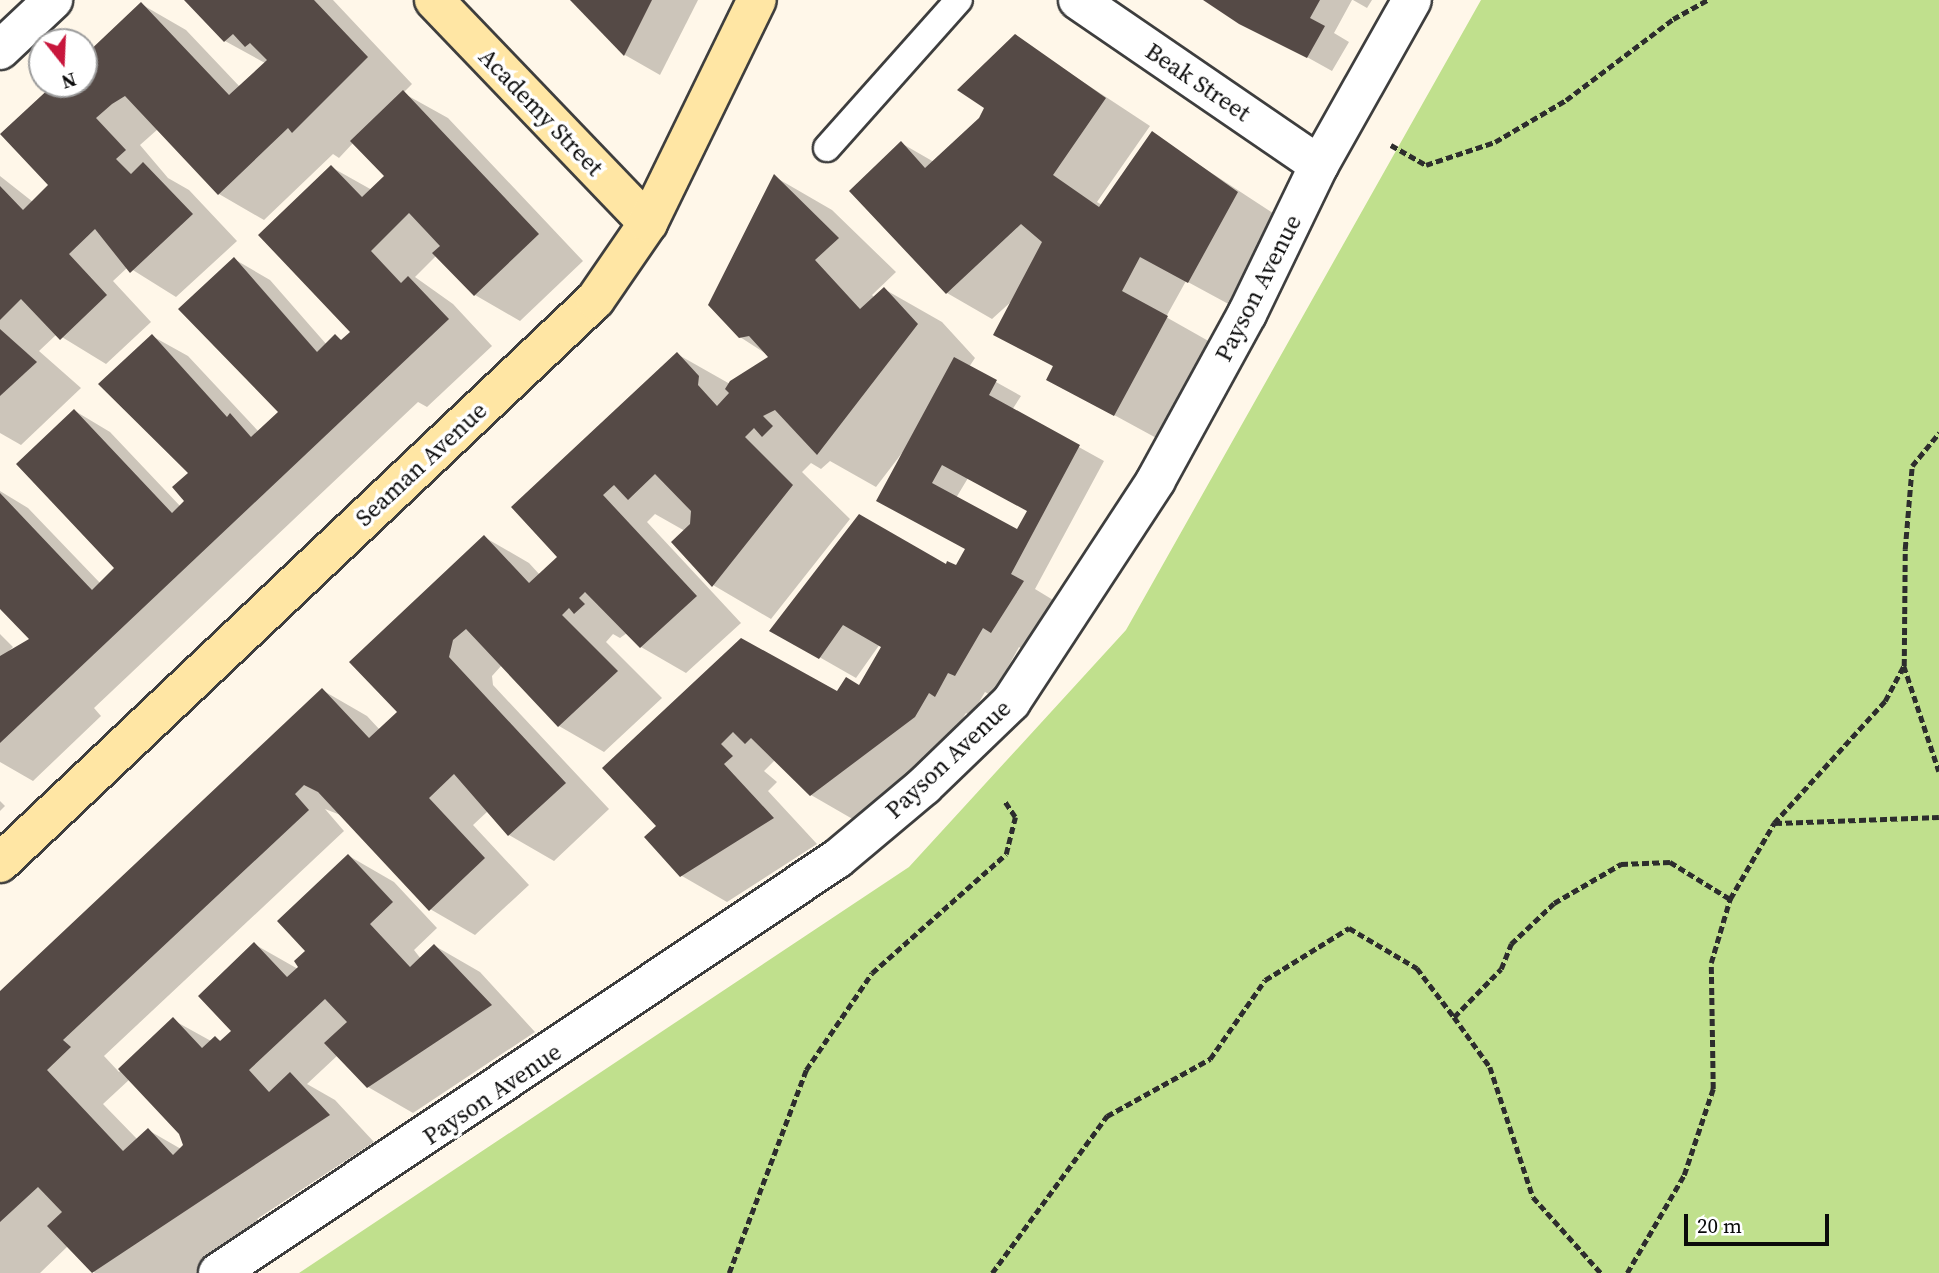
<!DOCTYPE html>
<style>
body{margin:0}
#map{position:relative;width:1939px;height:1273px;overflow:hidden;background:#fff7e9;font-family:"Source Serif 4",serif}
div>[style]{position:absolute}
.forest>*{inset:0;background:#c0e08d}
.shadow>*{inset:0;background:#0003}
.building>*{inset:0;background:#554a46}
.path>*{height:4.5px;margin-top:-2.25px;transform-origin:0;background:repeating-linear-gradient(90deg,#2d2d2d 0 7px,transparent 0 10.5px)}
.roads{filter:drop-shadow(2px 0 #3e3e3e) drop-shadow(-2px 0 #3e3e3e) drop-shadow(0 2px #3e3e3e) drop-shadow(0 -2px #3e3e3e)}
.lane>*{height:26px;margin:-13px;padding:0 13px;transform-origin:13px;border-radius:13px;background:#fff}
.street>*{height:38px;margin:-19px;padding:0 19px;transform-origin:19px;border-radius:19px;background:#fff}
.secondary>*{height:38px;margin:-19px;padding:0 19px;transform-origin:19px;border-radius:19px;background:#ffe6a4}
span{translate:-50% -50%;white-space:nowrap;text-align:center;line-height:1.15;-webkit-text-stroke:7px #fff;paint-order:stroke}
.street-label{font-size:24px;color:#0b0b0b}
.north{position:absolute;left:28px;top:28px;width:70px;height:70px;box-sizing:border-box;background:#fff;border:2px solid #9d9d9d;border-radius:50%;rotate:162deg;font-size:19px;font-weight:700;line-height:28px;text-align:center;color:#0b0b0b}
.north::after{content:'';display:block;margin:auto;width:24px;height:32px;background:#c8163c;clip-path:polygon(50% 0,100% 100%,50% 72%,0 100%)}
.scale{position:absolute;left:1684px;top:1214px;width:145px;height:32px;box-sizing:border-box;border:4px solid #0b0b0b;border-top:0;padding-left:9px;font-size:21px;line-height:24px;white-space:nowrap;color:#0b0b0b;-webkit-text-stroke:5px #fff;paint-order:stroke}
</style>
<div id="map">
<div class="forest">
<div style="clip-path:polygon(1481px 0,1939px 0,1939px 1273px,299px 1273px,909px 867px,1126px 630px)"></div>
</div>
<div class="shadow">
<div style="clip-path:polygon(186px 0,333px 0,412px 84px,403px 93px,448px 118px,583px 261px,520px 321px,475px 295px,437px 255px,415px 277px,453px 304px,492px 346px,427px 407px,418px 402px,94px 708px,101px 716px,33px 781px,0 762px,0 634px,13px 647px,8px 652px,31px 639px,0 606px,0 491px,28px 508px,101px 584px,117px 568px,75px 411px,110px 432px,181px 507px,187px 501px,190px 473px,152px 336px,188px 356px,259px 432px,280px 412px,234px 259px,270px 280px,327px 345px,336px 337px,343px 341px,353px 332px,331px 167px,372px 190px,387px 176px,354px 142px,339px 158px,333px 154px,264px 220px,219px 194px,158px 129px,140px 145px,168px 178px,189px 190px,237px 241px,176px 297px,128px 267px,113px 281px,151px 322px,106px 364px,57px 334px,39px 351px,81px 388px,21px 445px,0 433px,0 176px,33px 202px,51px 185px,56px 84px,84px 84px,84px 57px,141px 4px,186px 30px,240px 87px,265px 63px,225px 41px)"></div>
<div style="clip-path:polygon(572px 0,698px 0,660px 75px,625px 55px)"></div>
<div style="clip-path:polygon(1204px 0,1352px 0,1334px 33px,1349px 42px,1332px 71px)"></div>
<div style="clip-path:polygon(1353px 0,1372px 0,1367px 8px)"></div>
<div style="clip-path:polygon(1015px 37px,1150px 126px,1097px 202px,1102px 205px,1152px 134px,1282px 219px,1234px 307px,1186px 281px,1166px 317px,1212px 343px,1160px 440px,1048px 379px,1054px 367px,995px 334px,1013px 300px,992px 319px,947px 293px,852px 191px,901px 143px,934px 162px,980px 119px)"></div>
<div style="clip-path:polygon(evenodd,775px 177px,832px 210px,896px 272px,872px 295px,875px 298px,884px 289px,942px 322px,975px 358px,969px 367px,1021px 396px,1012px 410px,1104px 461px,1035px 589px,1058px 603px,1027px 652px,1019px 647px,992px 696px,985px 692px,971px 716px,966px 713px,950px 738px,856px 821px,811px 795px,775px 760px,764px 771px,777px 782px,768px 791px,817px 844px,727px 902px,682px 876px,659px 827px,604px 768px,838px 693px,903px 712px,883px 646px,880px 644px,856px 678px,772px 630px,947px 567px,957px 568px,967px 549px,902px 453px,876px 487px,830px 461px,821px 469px,811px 463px,802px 472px,850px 519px,771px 619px,713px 585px,685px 531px,655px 514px,647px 522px,741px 623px,686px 673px,641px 647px,627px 633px,620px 638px,613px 634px,606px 642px,662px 698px,604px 752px,559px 726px,502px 665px,492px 676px,493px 685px,609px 809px,554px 861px,509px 835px,488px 811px,473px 825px,529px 885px,475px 935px,430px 909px,343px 816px,325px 809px,344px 831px,104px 1056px,119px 1072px,173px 1020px,211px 1041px,215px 1038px,221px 1041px,234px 1031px,254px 944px,298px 969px,349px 856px,394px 882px,437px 928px,414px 950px,421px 959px,435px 946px,480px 972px,535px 1032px,413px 1113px,368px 1087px,338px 1055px,307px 1084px,335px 1100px,374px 1142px,257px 1219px,267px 1228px,199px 1273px,95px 1273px,68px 1246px,40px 1273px,0 1273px,0 994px,322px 690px,367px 716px,380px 730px,399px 712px,484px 537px,529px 563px,540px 575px,559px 557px,677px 354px,730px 384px,771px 357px,740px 337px,775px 177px,968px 478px,1029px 511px,1018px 532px,956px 498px,968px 478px,775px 177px,130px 1079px,181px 1133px,185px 1146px,181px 1149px,148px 1130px,138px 1140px,103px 1104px,130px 1079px)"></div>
<div style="clip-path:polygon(0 801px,5px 806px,0 811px)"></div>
</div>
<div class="building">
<div style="clip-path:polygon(184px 0,314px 0,368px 57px,292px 133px,288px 128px,218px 195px,125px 96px,112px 104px,96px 118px,126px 150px,116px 159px,131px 174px,143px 162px,193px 214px,130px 273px,95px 229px,69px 254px,107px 295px,60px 340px,21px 299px,0 320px,0 186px,23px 210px,48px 185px,0 134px,54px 84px,84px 84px,84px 56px,141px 2px,229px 95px,267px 60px,250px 43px,245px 47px,233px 34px,224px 42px)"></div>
<div style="clip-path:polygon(570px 0,652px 0,624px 56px)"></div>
<div style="clip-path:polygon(1203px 0,1320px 0,1310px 18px,1325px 26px,1307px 58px,1239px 24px)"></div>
<div style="clip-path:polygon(1015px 34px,1106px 98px,1053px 175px,1099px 207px,1152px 131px,1238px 192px,1188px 283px,1140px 257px,1122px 291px,1168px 316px,1114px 416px,1046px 380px,1053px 366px,993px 335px,1042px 242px,1021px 224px,946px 294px,849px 191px,901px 141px,925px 168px,979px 118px,984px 108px,957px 90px)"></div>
<div style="clip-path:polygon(403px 90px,539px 234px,474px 296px,432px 253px,440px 246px,409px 213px,371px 251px,401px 283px,408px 276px,449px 319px,0 743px,0 656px,29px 639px,0 609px,0 493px,92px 590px,114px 568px,16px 464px,74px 409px,172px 513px,184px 501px,172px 487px,188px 473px,98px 384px,152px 334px,227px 417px,230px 413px,251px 437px,278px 412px,178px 309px,234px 257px,317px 352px,335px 334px,341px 340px,350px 332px,258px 235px,331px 165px,362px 197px,384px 176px,350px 141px)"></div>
<div style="clip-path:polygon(774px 174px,839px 238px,815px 260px,860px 309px,884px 287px,918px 324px,817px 455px,775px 410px,763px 416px,773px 426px,762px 437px,754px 428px,745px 437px,793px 485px,712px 587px,671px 542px,690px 524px,691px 511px,655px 474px,628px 500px,614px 485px,603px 495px,697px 596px,640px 648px,585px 592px,579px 598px,585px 604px,574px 614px,569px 608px,562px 615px,618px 671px,558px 727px,466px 629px,453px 640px,449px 657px,566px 783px,508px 836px,454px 774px,429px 798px,485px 858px,429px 911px,318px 792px,304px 785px,295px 794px,309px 810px,63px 1040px,71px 1047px,47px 1070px,123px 1151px,148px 1128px,173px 1155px,183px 1145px,179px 1134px,118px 1069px,173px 1017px,202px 1048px,215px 1036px,220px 1041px,231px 1031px,198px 996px,254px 942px,287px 977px,298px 967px,294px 961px,305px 951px,277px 921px,348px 854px,393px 902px,370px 924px,410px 967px,434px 944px,492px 1005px,367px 1088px,324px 1043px,347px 1022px,325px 999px,249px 1070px,269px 1092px,290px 1072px,330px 1115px,92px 1273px,47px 1226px,62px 1212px,38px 1187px,0 1222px,0 991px,322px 688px,369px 738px,397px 712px,349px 662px,484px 535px,529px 583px,557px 557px,511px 507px,677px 352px,699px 376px,698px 385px,717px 406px,729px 393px,725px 389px,730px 381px,768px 357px,749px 336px,739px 338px,708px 305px)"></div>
<div style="clip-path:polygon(0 329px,37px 362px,0 396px)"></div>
<div style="clip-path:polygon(evenodd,954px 357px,997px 380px,989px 395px,1080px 445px,1011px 574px,1024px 581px,991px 633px,983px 628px,955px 676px,948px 673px,935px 697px,929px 693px,915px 717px,810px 796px,751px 738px,745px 744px,733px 732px,721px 744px,733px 756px,724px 764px,774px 818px,680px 877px,644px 837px,656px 826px,602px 768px,741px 638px,837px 691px,846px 677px,859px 685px,881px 647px,843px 625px,819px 659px,769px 631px,859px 514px,946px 564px,947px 561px,956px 565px,965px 549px,876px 501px,954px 357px,942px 465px,1027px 511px,1017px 529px,932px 483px,942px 465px)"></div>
</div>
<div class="path">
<div style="left:1391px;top:145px;width:40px;rotate:29.7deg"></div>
<div style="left:1426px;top:165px;width:73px;rotate:-18.4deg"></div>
<div style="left:1495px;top:142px;width:82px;rotate:-30.6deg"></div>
<div style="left:1566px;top:100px;width:134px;rotate:-37.1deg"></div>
<div style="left:1673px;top:19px;width:39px;rotate:-29deg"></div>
<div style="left:1904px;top:666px;width:111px;rotate:71.6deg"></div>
<div style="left:1775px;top:823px;width:164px;rotate:-2.1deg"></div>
<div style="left:1454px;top:1017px;width:67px;rotate:-45.6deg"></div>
<div style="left:1501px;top:969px;width:27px;rotate:-68deg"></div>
<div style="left:1511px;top:944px;width:59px;rotate:-43.6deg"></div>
<div style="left:1554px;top:903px;width:78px;rotate:-30.2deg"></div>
<div style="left:1621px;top:864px;width:49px;rotate:-2.3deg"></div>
<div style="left:1670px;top:862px;width:70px;rotate:31.7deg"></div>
<div style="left:729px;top:1273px;width:217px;rotate:-69.2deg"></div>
<div style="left:806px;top:1070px;width:117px;rotate:-55.8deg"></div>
<div style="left:872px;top:973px;width:179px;rotate:-41.6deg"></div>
<div style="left:1006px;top:854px;width:38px;rotate:-76deg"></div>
<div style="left:1015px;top:817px;width:18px;rotate:-124deg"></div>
<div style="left:992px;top:1273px;width:195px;rotate:-53.8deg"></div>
<div style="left:1107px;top:1116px;width:118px;rotate:-29deg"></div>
<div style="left:1210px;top:1059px;width:96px;rotate:-55.2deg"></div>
<div style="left:1265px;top:980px;width:99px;rotate:-31.8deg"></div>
<div style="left:1349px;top:928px;width:79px;rotate:30.5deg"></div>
<div style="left:1417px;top:968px;width:61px;rotate:52.9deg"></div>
<div style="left:1454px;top:1017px;width:62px;rotate:54.2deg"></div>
<div style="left:1490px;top:1067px;width:137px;rotate:71.7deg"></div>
<div style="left:1533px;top:1197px;width:102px;rotate:48.2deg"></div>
<div style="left:1627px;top:1273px;width:113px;rotate:-59.8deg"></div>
<div style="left:1684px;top:1175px;width:91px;rotate:-71.4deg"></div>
<div style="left:1713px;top:1089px;width:126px;rotate:-90.9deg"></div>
<div style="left:1711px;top:963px;width:67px;rotate:-73.5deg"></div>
<div style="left:1730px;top:899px;width:88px;rotate:-59.9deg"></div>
<div style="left:1774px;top:823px;width:165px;rotate:-47.7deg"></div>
<div style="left:1885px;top:701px;width:40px;rotate:-62deg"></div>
<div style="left:1904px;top:666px;width:117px;rotate:-89.5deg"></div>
<div style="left:1905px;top:549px;width:83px;rotate:-85.2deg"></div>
<div style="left:1912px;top:466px;width:43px;rotate:-50.7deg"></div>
</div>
<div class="roads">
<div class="lane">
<div style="left:827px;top:148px;width:198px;rotate:-48.3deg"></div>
</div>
<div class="street">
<div style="left:1078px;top:0;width:292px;rotate:34.4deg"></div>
<div style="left:0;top:50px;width:73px;rotate:-43.3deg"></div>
<div style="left:218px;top:1273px;width:745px;rotate:-33.78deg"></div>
<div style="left:837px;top:859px;width:114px;rotate:-40deg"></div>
<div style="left:924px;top:786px;width:121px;rotate:-44deg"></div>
<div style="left:1011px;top:702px;width:265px;rotate:-56.8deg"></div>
<div style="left:1156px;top:480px;width:189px;rotate:-61.3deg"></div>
<div style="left:1247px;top:314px;width:165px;rotate:-64.2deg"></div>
<div style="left:1319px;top:165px;width:189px;rotate:-60.6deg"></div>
</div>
<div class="secondary">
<div style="left:434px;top:0;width:309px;rotate:46.2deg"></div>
<div style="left:0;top:863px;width:819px;rotate:-43.42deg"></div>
<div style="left:595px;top:300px;width:93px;rotate:-55.5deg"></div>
<div style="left:648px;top:223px;width:248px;rotate:-64deg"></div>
</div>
</div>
<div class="street-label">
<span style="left:1198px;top:82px;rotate:34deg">Beak Street</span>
<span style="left:541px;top:112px;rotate:46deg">Academy Street</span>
<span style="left:1258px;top:288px;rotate:-63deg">Payson Avenue</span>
<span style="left:421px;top:464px;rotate:-43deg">Seaman Avenue</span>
<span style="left:948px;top:759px;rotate:-43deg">Payson Avenue</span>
<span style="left:492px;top:1094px;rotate:-34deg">Payson Avenue</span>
</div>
<div class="north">N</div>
<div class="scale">20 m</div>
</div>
